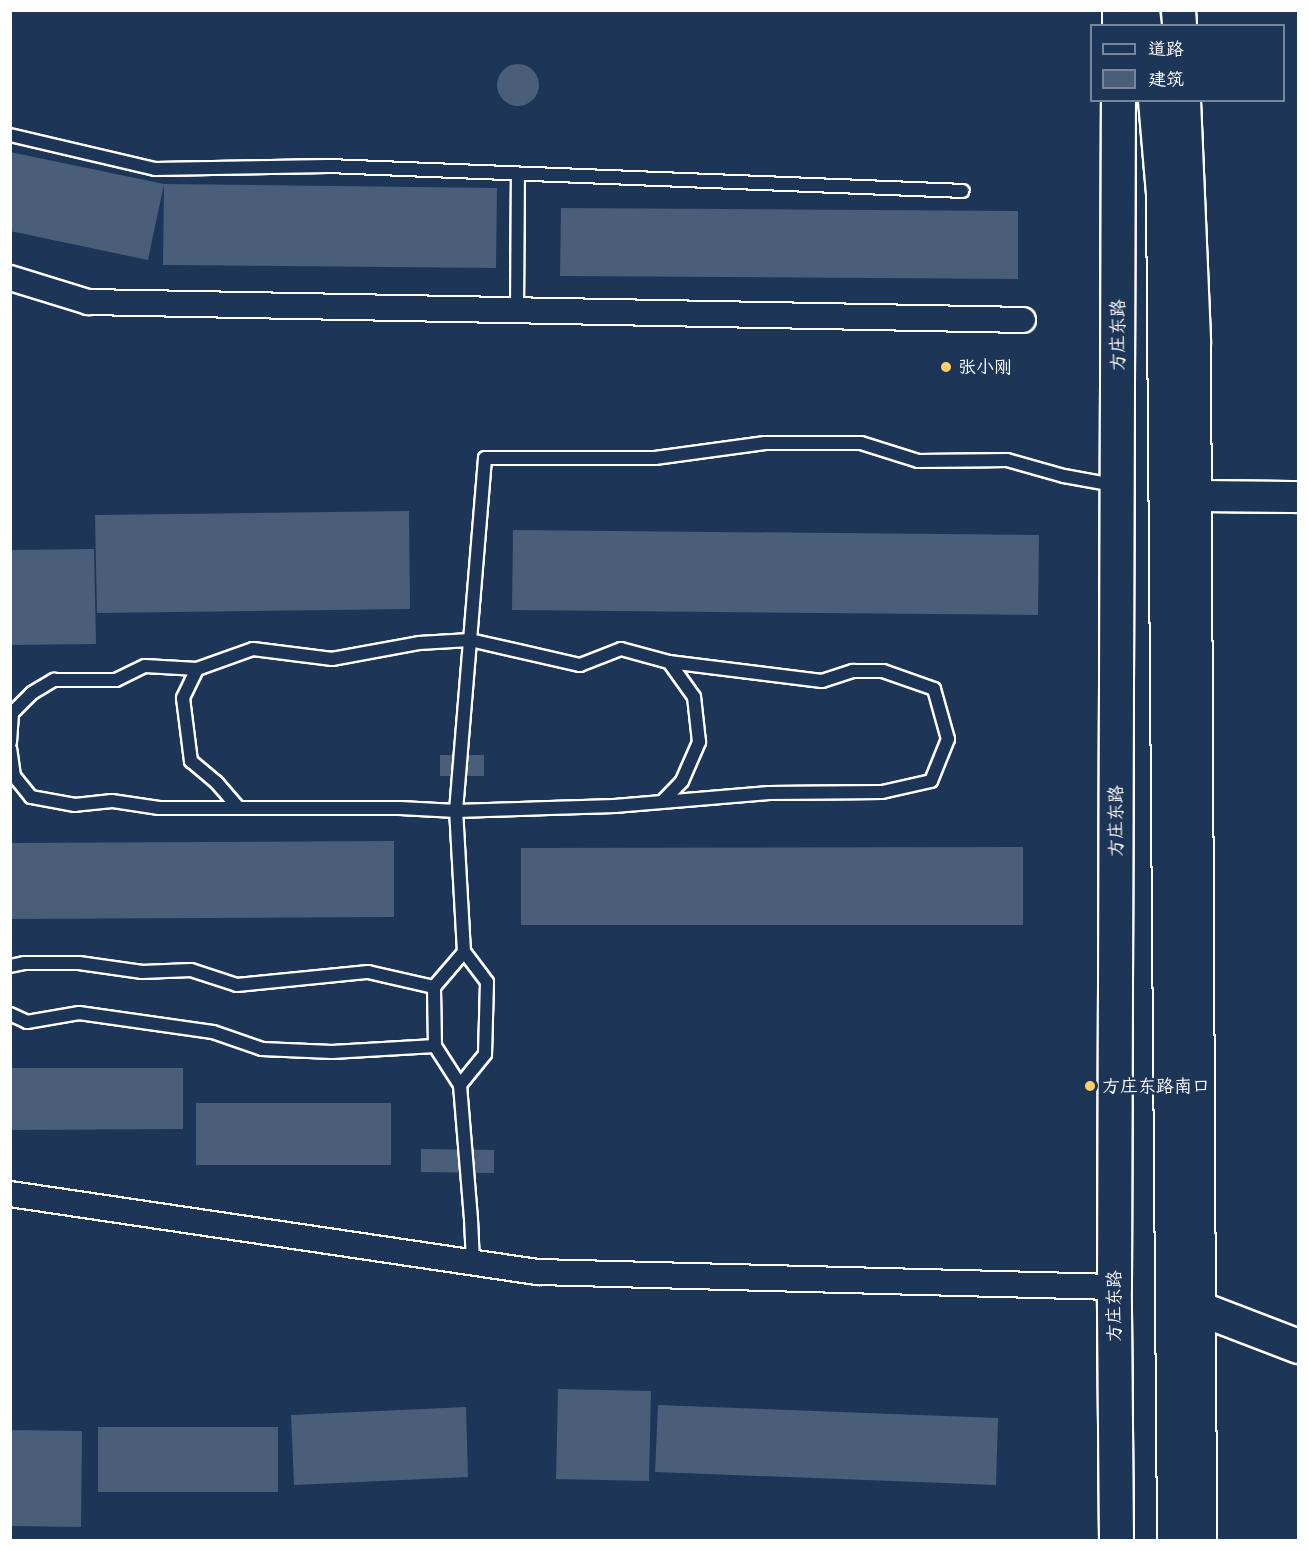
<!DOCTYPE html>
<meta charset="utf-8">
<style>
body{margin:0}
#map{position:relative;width:1309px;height:1551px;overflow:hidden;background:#1d3557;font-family:Sriracha,"LXGW WenKai TC",sans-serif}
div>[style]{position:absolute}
.building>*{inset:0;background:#4a5d79}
.round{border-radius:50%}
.roads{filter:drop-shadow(2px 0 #fff) drop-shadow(-2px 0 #fff) drop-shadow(0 2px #fff) drop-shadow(0 -2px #fff)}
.service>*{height:12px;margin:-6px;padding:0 6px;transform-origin:6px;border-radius:6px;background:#1d3557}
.minor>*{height:24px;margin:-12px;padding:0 12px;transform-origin:12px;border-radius:12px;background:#1d3557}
.tertiary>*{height:30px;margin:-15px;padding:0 15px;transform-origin:15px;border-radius:15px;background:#1d3557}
.secondary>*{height:33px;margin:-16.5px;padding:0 16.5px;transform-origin:16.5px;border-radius:16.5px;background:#1d3557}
.primary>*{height:33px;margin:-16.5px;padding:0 16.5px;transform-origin:16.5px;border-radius:16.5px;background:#1d3557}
.dots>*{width:16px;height:16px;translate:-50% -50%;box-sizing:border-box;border:3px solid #1d3557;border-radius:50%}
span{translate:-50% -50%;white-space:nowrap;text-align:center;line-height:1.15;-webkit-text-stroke:5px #1d3557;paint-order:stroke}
.street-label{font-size:18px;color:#fff}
.poi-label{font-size:18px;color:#fff}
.left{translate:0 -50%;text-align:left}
.frame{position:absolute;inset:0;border:12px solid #fff;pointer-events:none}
.legend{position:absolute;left:1090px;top:24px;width:195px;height:78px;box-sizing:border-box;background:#1d3557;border:2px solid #77869a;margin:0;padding:8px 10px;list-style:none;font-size:18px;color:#fff}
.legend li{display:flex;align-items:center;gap:12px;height:30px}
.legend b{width:30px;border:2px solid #77869a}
</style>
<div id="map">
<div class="building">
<div class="round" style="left:497px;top:64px;width:42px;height:42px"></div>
<div style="clip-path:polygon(10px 152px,164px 184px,148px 260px,10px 231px)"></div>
<div style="clip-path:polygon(164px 184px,497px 188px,496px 268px,163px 265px)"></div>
<div style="clip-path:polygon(561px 208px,1018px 211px,1018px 279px,560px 276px)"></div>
<div style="clip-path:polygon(409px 511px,410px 609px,97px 613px,95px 515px)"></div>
<div style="clip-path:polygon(513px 530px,1039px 535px,1038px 615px,512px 610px)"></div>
<div style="clip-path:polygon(94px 549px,96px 644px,10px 645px,10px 550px)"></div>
<div style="clip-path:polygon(440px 755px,484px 755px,484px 776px,440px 776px)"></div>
<div style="clip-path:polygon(394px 841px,394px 917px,10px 919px,10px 843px)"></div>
<div style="clip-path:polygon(1023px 847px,1023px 925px,521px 925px,521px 848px)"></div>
<div style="clip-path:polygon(10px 1068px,183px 1068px,183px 1129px,10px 1130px)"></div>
<div style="clip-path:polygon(196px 1103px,391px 1103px,391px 1165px,196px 1165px)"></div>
<div style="clip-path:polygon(421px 1149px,494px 1150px,494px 1173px,421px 1172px)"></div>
<div style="clip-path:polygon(558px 1389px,651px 1391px,649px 1481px,556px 1479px)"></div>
<div style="clip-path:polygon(658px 1405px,998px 1418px,996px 1485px,655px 1472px)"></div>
<div style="clip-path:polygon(466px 1407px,468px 1477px,294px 1485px,291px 1415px)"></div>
<div style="clip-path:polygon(98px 1427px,278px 1427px,278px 1492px,98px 1492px)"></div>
<div style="clip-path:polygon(10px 1430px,82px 1431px,81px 1527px,10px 1526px)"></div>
</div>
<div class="roads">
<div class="service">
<div style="left:10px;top:135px;width:149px;rotate:13.2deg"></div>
<div style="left:155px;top:169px;width:173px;rotate:-1deg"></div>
<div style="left:328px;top:166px;width:635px;rotate:2.25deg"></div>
<div style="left:517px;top:310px;width:136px;rotate:-89.6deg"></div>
<div style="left:197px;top:669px;width:32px;rotate:116deg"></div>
<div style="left:183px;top:698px;width:64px;rotate:82.8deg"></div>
<div style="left:191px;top:761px;width:34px;rotate:40deg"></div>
<div style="left:217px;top:783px;width:32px;rotate:49deg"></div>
<div style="left:10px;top:742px;width:29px;rotate:-86deg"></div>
<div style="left:12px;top:713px;width:28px;rotate:-45deg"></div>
<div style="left:32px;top:693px;width:26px;rotate:-31deg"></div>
<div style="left:54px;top:680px;width:62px"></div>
<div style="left:116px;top:680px;width:32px;rotate:-26deg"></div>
<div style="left:145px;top:666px;width:52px;rotate:3.3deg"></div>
<div style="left:197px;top:669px;width:59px;rotate:-19.7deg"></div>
<div style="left:253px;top:649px;width:80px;rotate:7.2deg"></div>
<div style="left:332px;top:659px;width:88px;rotate:-10.4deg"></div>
<div style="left:419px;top:643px;width:51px;rotate:-3.4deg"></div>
<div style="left:470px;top:640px;width:113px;rotate:12.8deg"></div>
<div style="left:580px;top:665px;width:44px;rotate:-21.3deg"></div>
<div style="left:621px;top:649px;width:50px;rotate:15.2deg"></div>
<div style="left:669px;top:662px;width:154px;rotate:7.1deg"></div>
<div style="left:822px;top:681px;width:33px;rotate:-18deg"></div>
<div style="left:853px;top:671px;width:30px"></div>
<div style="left:883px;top:671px;width:54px;rotate:19.4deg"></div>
<div style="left:934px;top:689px;width:52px;rotate:74.4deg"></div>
<div style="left:948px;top:739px;width:45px;rotate:112deg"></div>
<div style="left:931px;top:781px;width:50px;rotate:167.3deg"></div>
<div style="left:882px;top:792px;width:113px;rotate:179.5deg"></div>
<div style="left:769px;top:793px;width:155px;rotate:175.2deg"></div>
<div style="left:615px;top:806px;width:159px;rotate:178.2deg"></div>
<div style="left:456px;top:811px;width:56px;rotate:-176.9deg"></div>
<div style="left:400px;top:808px;width:241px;rotate:180deg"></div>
<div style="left:159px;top:808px;width:48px;rotate:-171.5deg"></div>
<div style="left:112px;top:801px;width:37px;rotate:174deg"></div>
<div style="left:75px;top:805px;width:45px;rotate:-169.7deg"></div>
<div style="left:31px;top:797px;width:27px;rotate:-129deg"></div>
<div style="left:14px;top:776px;width:27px;rotate:-98deg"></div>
<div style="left:662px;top:802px;width:29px;rotate:-46deg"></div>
<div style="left:682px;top:781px;width:43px;rotate:-66.4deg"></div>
<div style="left:699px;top:742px;width:45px;rotate:-96.3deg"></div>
<div style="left:694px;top:697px;width:43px;rotate:-125.5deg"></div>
<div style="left:10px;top:966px;width:14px;rotate:-12deg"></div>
<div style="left:24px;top:963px;width:55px"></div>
<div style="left:79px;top:963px;width:64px;rotate:8.1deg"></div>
<div style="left:142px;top:972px;width:49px;rotate:-2.3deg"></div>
<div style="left:191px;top:970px;width:48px;rotate:18.1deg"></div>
<div style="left:237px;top:985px;width:132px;rotate:-5.7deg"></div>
<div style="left:368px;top:972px;width:68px;rotate:12.8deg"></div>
<div style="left:10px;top:1014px;width:19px;rotate:25deg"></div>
<div style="left:27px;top:1022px;width:53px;rotate:-9.8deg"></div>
<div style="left:79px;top:1013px;width:135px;rotate:8.1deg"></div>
<div style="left:213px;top:1032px;width:52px;rotate:19.1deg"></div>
<div style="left:262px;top:1049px;width:70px;rotate:2.5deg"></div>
<div style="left:332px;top:1052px;width:103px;rotate:-3.3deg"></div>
<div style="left:460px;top:1085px;width:46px;rotate:-122.7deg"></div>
<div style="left:435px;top:1046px;width:59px;rotate:-91deg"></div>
<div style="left:434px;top:987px;width:46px;rotate:-49.4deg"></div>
<div style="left:473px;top:1263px;width:44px;rotate:-92.6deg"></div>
<div style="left:471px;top:1219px;width:134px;rotate:-94.7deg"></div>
<div style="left:460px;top:1085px;width:40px;rotate:-51deg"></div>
<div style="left:485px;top:1054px;width:72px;rotate:-88.4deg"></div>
<div style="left:487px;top:982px;width:38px;rotate:-127deg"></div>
<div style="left:464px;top:952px;width:141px;rotate:-93.2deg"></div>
<div style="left:456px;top:811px;width:354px;rotate:-85.3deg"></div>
<div style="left:485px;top:458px;width:170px"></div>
<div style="left:655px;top:458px;width:111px;rotate:-7.8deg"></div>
<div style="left:765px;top:443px;width:96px"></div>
<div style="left:861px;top:443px;width:60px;rotate:17.5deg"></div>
<div style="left:918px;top:461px;width:89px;rotate:-0.6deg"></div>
<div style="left:1007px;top:460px;width:59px;rotate:15.7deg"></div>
<div style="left:1064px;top:476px;width:51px;rotate:10.2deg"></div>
</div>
<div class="minor">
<div style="left:10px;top:278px;width:82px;rotate:17.1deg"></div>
<div style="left:88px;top:302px;width:935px;rotate:1.1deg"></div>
<div style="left:10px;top:1194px;width:533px;rotate:8.42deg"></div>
<div style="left:537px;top:1272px;width:577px;rotate:1.49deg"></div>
</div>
<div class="tertiary">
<div style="left:1194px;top:496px;width:104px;rotate:0.6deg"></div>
</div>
<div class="secondary">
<div style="left:1178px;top:10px;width:16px;rotate:86deg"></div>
<div style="left:1119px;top:26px;width:16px;rotate:-90deg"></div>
<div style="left:1183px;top:100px;width:243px;rotate:87.6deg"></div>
<div style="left:1193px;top:343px;width:1197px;rotate:89.71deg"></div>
<div style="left:1199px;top:1308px;width:106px;rotate:21deg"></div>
<div style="left:1116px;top:1540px;width:253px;rotate:-90.5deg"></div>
<div style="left:1114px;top:1287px;width:1187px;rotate:-89.81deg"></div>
</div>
<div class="primary">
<div style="left:1142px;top:10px;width:16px;rotate:83deg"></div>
<div style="left:1155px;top:100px;width:93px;rotate:85.1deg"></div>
<div style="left:1163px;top:193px;width:1347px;rotate:89.53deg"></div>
</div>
</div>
<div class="dots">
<div style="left:946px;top:367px;background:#ffd166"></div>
<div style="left:1090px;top:1086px;background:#ffd166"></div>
</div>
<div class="street-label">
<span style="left:1118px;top:335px;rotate:-90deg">方庄东路</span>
<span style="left:1116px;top:821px;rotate:-90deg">方庄东路</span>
<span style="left:1114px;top:1306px;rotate:-90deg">方庄东路</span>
</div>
<div class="poi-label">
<span class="left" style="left:958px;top:367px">张小刚</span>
<span class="left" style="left:1102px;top:1086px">方庄东路南口</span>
</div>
<div class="frame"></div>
<ul class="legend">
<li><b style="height:8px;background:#1d3557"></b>道路</li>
<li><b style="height:16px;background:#4a5d79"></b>建筑</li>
</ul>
</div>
